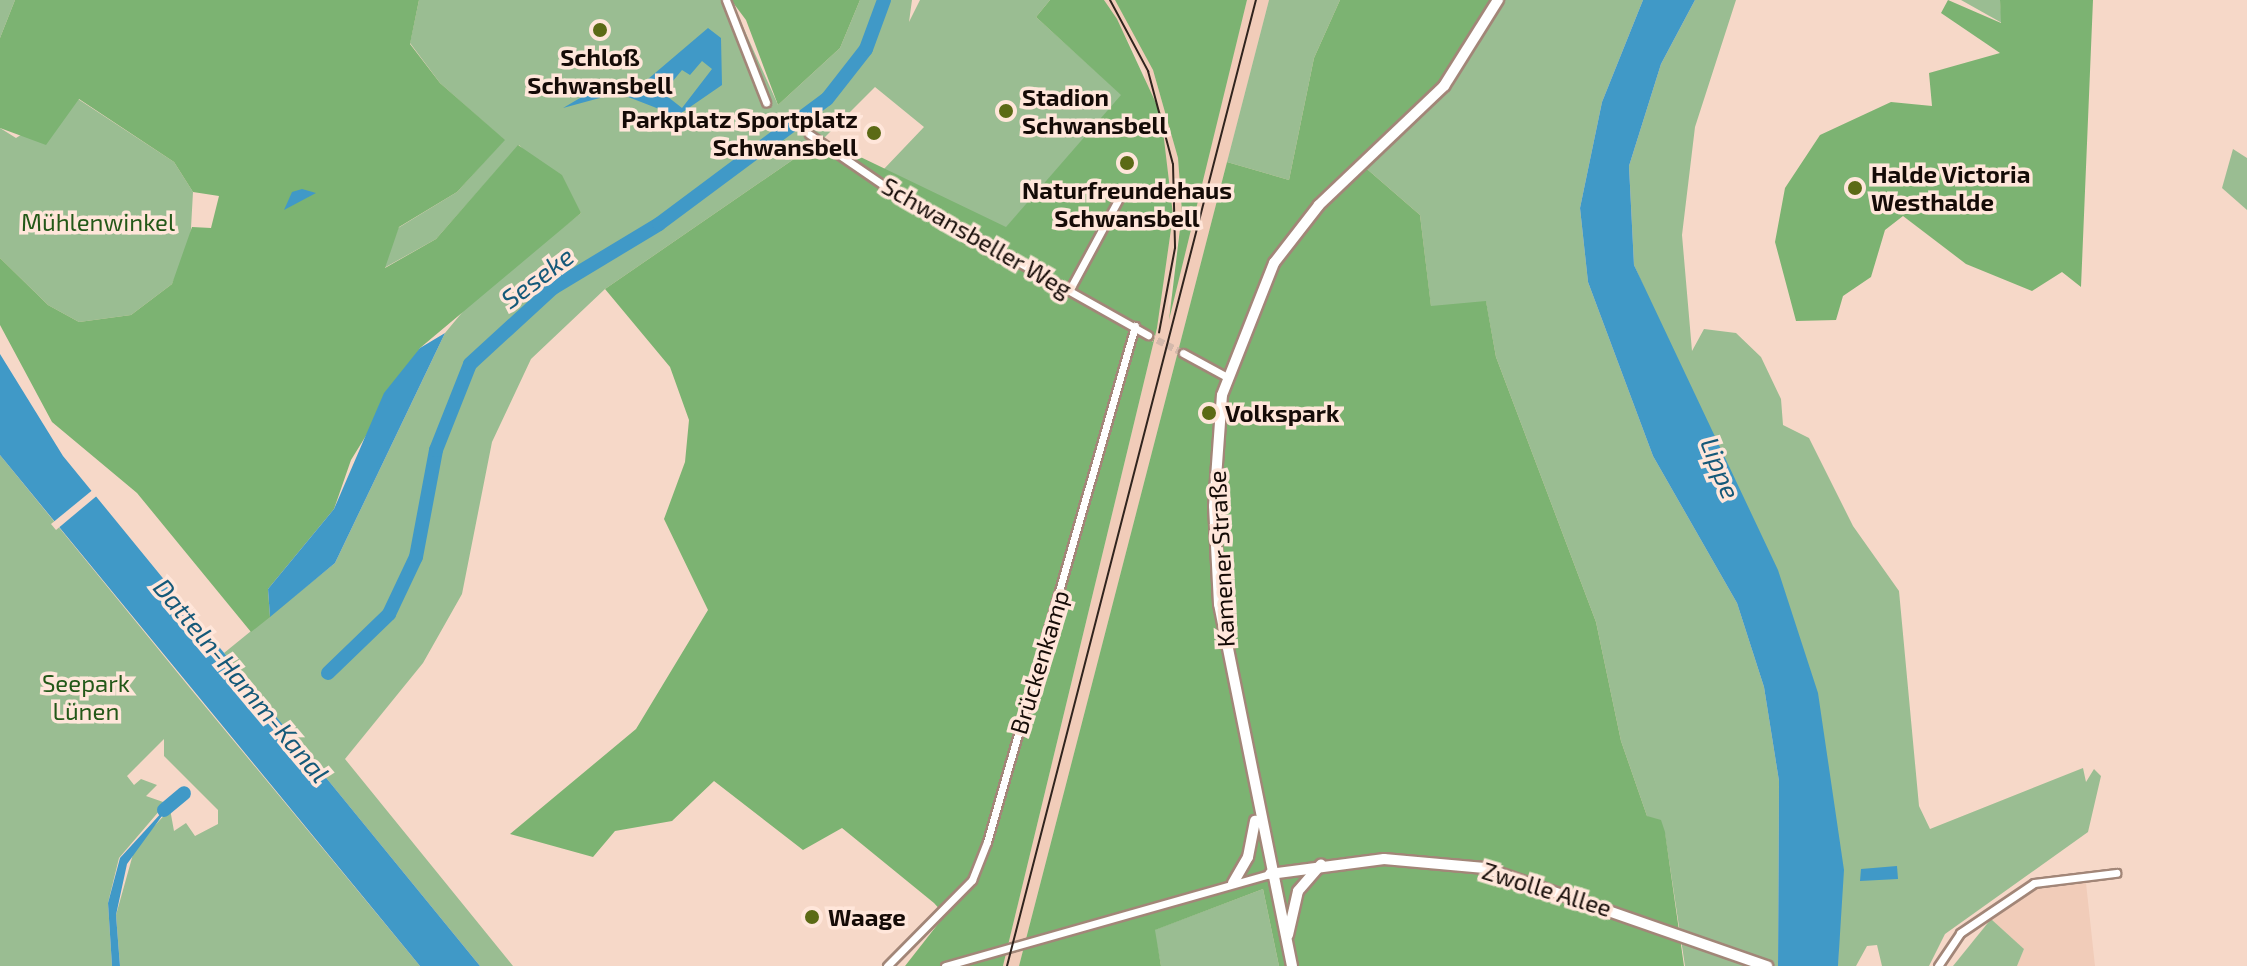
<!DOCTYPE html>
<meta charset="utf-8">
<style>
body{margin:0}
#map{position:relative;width:2247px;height:966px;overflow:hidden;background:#f6d8c8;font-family:"Exo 2",sans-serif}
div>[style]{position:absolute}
.built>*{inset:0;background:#f1ccb9}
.green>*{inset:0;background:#9abd92}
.forest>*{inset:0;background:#7cb372}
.water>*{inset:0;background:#4099c7}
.pier>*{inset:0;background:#f6d8c8}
.river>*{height:14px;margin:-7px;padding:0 7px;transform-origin:7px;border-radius:7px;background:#4099c7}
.street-tunnel>*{height:7px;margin-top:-3.5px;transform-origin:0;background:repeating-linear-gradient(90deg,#d4b9ab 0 7px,transparent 0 10.5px)}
.roads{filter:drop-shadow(2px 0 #a28678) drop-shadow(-2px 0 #a28678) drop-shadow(0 2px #a28678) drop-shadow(0 -2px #a28678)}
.street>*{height:7px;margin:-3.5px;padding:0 3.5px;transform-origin:3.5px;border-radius:3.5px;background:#fff}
.secondary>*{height:10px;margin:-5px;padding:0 5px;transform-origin:5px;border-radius:5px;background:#fff}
.rail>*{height:2px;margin:-1px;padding:0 1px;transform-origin:1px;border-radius:1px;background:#30241e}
.dots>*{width:22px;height:22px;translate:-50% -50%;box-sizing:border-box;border:4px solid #ffe6da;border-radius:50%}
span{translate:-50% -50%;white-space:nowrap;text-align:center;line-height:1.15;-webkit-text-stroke:7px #ffe6da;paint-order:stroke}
.poi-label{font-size:24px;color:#150b07;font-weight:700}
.left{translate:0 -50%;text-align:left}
.right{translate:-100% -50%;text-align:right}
.park-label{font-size:24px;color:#235818}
.street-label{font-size:24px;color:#150b07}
.water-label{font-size:26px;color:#155979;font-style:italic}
</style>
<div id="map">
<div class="built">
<div style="clip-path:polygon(1104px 0,1115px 0,1125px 14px,1153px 70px,1178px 158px,1182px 212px,1166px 319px,1247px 0,1269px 0,1019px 966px,1003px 966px,1157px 328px,1145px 70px)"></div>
<div style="clip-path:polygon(2086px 883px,2095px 966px,2017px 966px,2024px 949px,1991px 919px,2045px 884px)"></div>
</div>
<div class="green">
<div style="clip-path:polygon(0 0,15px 0,0 38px)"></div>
<div style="clip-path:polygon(419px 0,731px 0,778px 105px,840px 48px,860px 0,912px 0,909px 22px,920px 0,1050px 0,1036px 17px,1122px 95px,1006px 228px,883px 170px,924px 127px,875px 87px,823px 139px,605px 289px,531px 359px,492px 442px,462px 594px,423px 663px,345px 759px,513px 966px,480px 966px,224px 653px,335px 563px,445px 333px,475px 297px,581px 213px,519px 145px,436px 239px,384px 268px,398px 228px,457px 192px,504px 140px,440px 83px,410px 43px)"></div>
<div style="clip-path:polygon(1269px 0,1340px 0,1314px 58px,1289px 180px,1227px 162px)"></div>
<div style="clip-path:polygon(1492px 0,1643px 0,1602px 102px,1580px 208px,1588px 282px,1653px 456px,1737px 603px,1764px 687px,1779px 781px,1778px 966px,1685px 966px,1665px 834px,1647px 816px,1621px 741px,1596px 622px,1496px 357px,1486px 302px,1431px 307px,1420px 215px,1360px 163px)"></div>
<div style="clip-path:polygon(1695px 0,1736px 0,1695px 127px,1682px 235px,1692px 351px,1704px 329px,1736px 333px,1761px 357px,1781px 399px,1783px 425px,1809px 438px,1853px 526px,1899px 591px,1919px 806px,1930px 829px,2083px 768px,2086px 782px,2094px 769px,2101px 776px,2088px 832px,1945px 934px,1929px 966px,1882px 966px,1877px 945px,1867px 946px,1856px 966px,1838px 966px,1840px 851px,1683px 376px,1634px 265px,1629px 166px,1661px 64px)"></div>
<div style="clip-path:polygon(1961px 0,2000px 0,2002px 23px)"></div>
<div style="clip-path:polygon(78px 99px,174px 162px,193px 192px,190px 246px,172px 284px,131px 315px,79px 322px,48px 305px,0 258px,0 128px,16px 138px)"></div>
<div style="clip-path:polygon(2233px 149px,2247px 158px,2247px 210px,2222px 188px)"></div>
<div style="clip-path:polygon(0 455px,190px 688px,420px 966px,120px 966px,116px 915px,135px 847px,170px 809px,174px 831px,186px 823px,195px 836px,218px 824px,218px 810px,164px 756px,164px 739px,127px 776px,134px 785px,141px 779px,157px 785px,146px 796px,166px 803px,119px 858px,108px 903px,112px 966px,0 966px)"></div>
<div style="clip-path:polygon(1263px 889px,1279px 966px,1161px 966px,1154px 930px)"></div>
<div style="clip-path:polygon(1991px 919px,2024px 949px,2017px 966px,1953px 966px)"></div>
</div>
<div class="forest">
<div style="clip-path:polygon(15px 0,419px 0,410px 44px,440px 83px,505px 140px,457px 192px,399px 227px,385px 268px,436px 239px,518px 145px,562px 175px,581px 213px,420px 348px,351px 460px,334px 509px,268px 589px,270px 617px,251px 632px,137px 493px,52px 422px,0 325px,0 258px,48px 305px,79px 322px,131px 315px,172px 284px,192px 227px,211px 228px,219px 196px,193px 192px,174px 162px,79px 99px,46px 145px,0 128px,0 38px)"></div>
<div style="clip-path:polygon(731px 0,860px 0,840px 48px,778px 105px,746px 20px)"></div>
<div style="clip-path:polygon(1050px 0,1104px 0,1117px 19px,1161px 114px,1173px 215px,1157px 328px,1003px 966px,905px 966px,945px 915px,934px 903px,842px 828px,803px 850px,714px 781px,672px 821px,615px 831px,593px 857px,510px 834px,636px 729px,708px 610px,664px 519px,685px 462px,689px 420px,670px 367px,605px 289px,823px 139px,1006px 227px,1121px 95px,1036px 17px)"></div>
<div style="clip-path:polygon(1115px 0,1247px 0,1169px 320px,1182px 212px,1178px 158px,1153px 70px)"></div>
<div style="clip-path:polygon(1340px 0,1492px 0,1457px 64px,1360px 163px,1420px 215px,1431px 306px,1486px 301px,1496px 357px,1596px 622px,1621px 741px,1647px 816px,1661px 820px,1665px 832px,1684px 966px,1279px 966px,1263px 889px,1155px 930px,1161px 966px,1019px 966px,1227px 162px,1289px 180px,1314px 58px)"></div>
<div style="clip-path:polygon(1948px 0,2001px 23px,2000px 0,2093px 0,2081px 287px,2062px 272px,2032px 291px,1966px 264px,1903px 216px,1885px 230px,1871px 277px,1843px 296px,1836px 320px,1796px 321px,1775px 242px,1785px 188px,1820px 135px,1891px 102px,1932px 106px,1929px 73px,2000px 53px,1941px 13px)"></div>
</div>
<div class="water">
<div style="clip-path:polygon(1643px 0,1695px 0,1661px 64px,1629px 166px,1634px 265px,1778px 570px,1818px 693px,1844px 870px,1838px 966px,1778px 966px,1779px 781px,1764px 687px,1737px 603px,1653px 456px,1588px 282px,1580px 208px,1602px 102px)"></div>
<div style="clip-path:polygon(evenodd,708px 28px,721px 38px,722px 85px,677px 116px,618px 93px,563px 108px,597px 88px,641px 85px,708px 28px,702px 61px,712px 69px,682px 108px,663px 93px,682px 70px,690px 75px,702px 61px)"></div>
<div style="clip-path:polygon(302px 189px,316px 193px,284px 210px,292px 192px)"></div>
<div style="clip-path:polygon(445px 333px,335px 563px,270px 617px,268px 589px,334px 509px,384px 393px,420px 348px)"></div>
<div style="clip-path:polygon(0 354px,63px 456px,480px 966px,420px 966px,0 455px)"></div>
<div style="clip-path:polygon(175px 798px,127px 864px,116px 915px,120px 966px,112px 966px,108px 903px,120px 858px)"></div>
<div style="clip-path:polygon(1897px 866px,1898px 879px,1860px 881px,1861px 869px)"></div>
</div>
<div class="pier">
<div style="clip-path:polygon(95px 488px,99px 494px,56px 530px,51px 524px)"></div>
</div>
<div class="river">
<div style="left:328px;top:673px;width:85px;rotate:-44deg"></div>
<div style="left:389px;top:614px;width:63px;rotate:-64.7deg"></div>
<div style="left:416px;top:557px;width:109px;rotate:-79.4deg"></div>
<div style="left:436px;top:450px;width:92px;rotate:-68.4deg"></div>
<div style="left:470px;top:364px;width:113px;rotate:-42.5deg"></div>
<div style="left:553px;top:288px;width:124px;rotate:-31.1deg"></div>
<div style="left:659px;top:224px;width:209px;rotate:-36.7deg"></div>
<div style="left:827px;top:99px;width:63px;rotate:-52deg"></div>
<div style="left:866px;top:49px;width:52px;rotate:-69.8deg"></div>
<div style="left:164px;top:810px;width:26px;rotate:-40deg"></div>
</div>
<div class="street-tunnel">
<div style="left:1148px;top:335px;width:39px;rotate:27deg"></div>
</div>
<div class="roads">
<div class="street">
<div style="left:726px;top:0;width:110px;rotate:68.6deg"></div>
<div style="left:809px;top:134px;width:101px;rotate:34.5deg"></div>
<div style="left:892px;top:191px;width:294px;rotate:29.4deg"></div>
<div style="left:1070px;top:289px;width:111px;rotate:-61.6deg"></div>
<div style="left:1183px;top:353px;width:50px;rotate:28.6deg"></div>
<div style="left:887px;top:966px;width:121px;rotate:-45.3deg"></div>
<div style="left:972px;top:880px;width:41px;rotate:-68.5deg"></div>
<div style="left:987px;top:842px;width:537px;rotate:-74deg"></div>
<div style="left:945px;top:966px;width:338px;rotate:-15.8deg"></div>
<div style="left:1938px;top:966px;width:40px;rotate:-56deg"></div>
<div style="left:1960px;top:933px;width:89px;rotate:-34deg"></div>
<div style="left:2034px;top:883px;width:83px;rotate:-7deg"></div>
</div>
<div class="secondary">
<div style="left:1270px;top:874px;width:115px;rotate:-7.5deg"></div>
<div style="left:1384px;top:859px;width:101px;rotate:5.1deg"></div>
<div style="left:1485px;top:868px;width:299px;rotate:19.2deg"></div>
<div style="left:1233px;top:883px;width:30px;rotate:-60deg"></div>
<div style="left:1248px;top:857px;width:37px;rotate:-79deg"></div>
<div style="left:1288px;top:935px;width:45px;rotate:-77.2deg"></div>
<div style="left:1298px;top:891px;width:35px;rotate:-49deg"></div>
<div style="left:1292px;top:966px;width:369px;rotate:-101.4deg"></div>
<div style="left:1219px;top:604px;width:98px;rotate:-92.9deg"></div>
<div style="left:1214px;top:506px;width:111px;rotate:-85.9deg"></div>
<div style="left:1222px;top:395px;width:142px;rotate:-68.5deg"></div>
<div style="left:1274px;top:263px;width:73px;rotate:-52.2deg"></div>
<div style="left:1319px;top:205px;width:173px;rotate:-43.6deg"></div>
<div style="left:1444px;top:86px;width:102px;rotate:-57.9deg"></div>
</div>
</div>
<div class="rail">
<div style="left:1110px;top:0;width:81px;rotate:61.8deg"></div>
<div style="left:1148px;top:71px;width:96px;rotate:75deg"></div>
<div style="left:1173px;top:164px;width:84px;rotate:88.6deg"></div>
<div style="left:1175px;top:248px;width:86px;rotate:100.7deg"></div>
<div style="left:1007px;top:966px;width:998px;rotate:-75.55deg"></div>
</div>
<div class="dots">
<div style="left:600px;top:30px;background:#5b6a15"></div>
<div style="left:1006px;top:111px;background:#5b6a15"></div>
<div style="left:874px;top:133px;background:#5b6a15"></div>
<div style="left:1127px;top:163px;background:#5b6a15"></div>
<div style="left:1855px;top:188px;background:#5b6a15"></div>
<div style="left:1209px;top:413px;background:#5b6a15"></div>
<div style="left:812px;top:917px;background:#5b6a15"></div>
</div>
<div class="poi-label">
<span style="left:600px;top:71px">Schloß<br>Schwansbell</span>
<span class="left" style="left:1022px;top:111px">Stadion<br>Schwansbell</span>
<span class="right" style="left:858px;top:133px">Parkplatz Sportplatz<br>Schwansbell</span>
<span class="left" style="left:1871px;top:188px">Halde Victoria<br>Westhalde</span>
<span style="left:1127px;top:204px">Naturfreundehaus<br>Schwansbell</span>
<span class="left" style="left:1225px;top:413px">Volkspark</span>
<span class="left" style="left:828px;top:917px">Waage</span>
</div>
<div class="park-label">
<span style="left:98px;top:222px">Mühlenwinkel</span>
<span style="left:86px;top:697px">Seepark<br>Lünen</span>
</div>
<div class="street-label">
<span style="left:977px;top:237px;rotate:30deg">Schwansbeller Weg</span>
<span style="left:1221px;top:559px;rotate:-93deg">Kamener Straße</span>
<span style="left:1039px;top:662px;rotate:-73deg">Brückenkamp</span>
<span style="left:1547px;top:889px;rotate:17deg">Zwolle Allee</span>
</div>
<div class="water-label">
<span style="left:537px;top:277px;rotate:-37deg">Seseke</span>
<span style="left:1721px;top:468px;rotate:68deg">Lippe</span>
<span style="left:242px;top:680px;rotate:50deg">Datteln-Hamm-Kanal</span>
</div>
</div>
